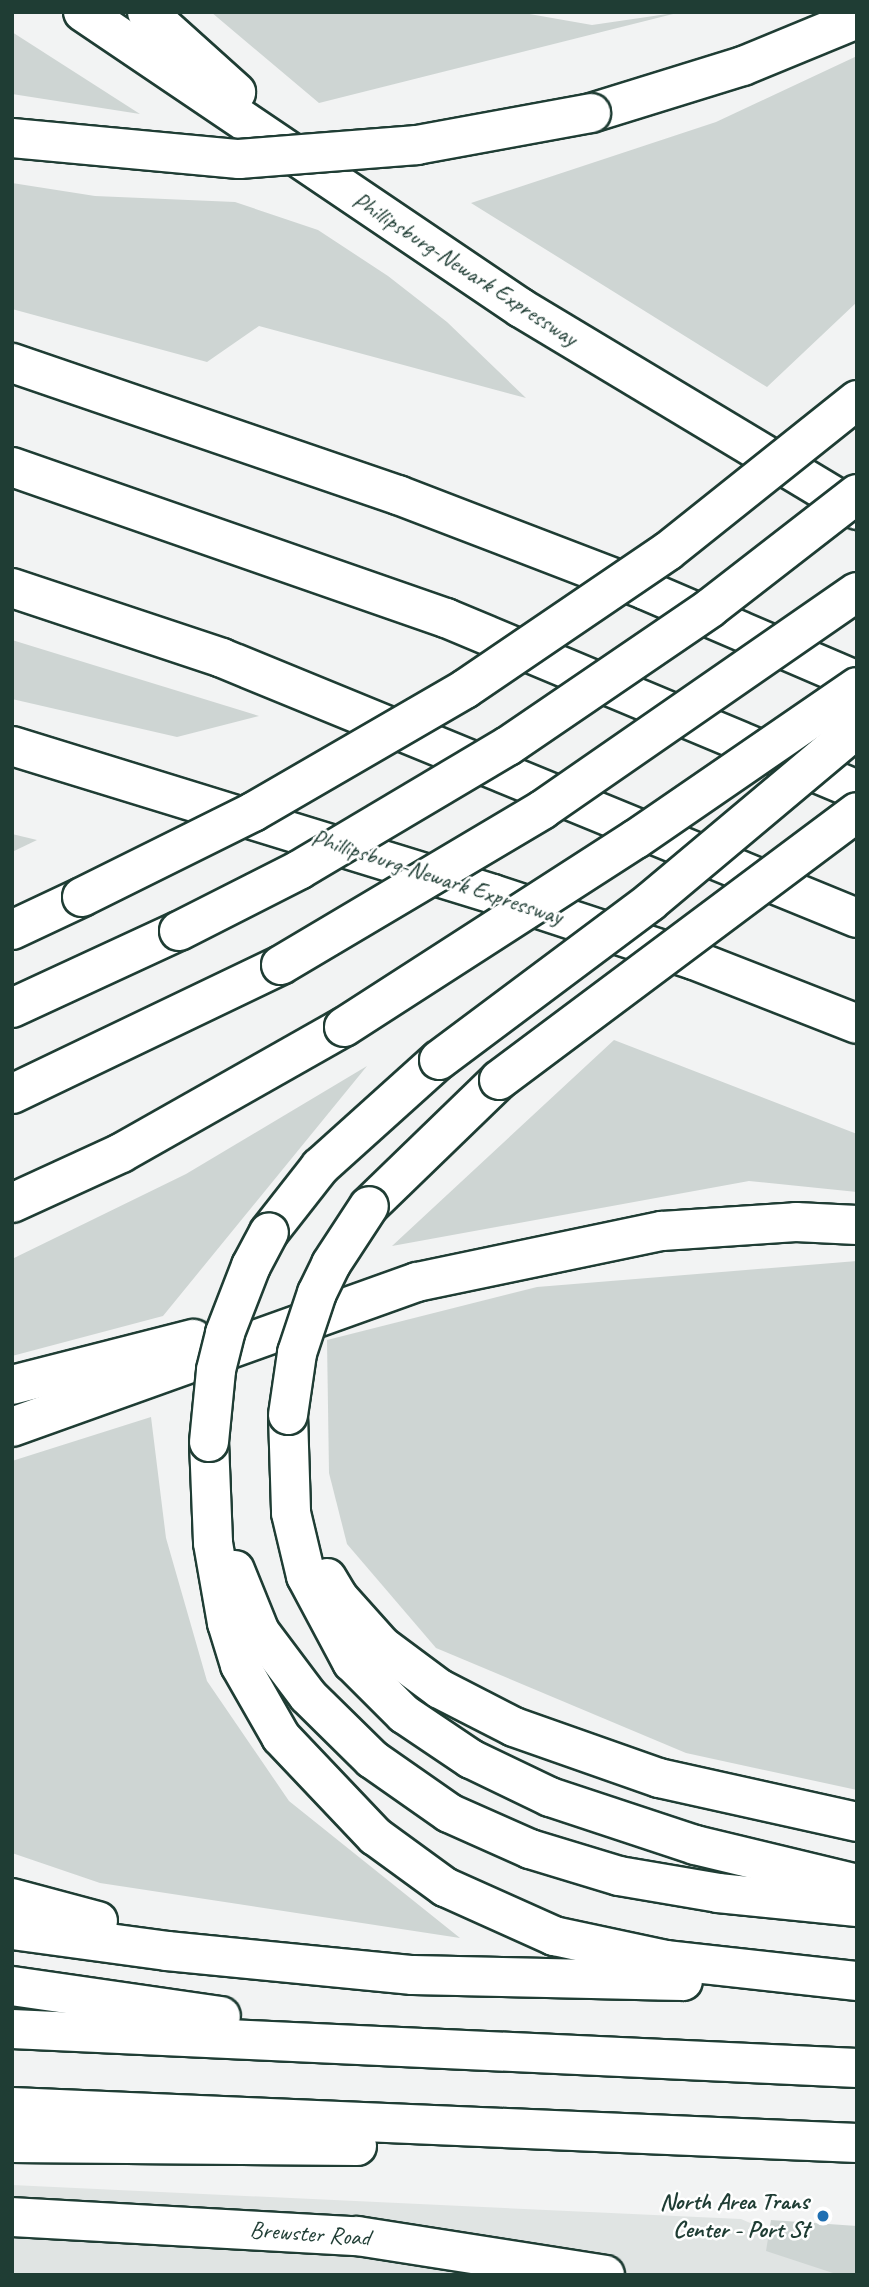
<!DOCTYPE html>
<style>
body{margin:0}
#map{position:relative;width:869px;height:2287px;overflow:hidden;background:#f2f3f3;font-family:Caveat,sans-serif}
div>[style]{position:absolute}
.built>*{inset:0;background:#e0e4e3}
.green>*{inset:0;background:#ced5d3}
.roads{filter:drop-shadow(2px 0 #1f3d34) drop-shadow(-2px 0 #1f3d34) drop-shadow(0 2px #1f3d34) drop-shadow(0 -2px #1f3d34)}
.secondary>*{height:38px;margin:-19px;padding:0 19px;transform-origin:19px;border-radius:19px;background:#fff}
.highway>*{height:38px;margin:-19px;padding:0 19px;transform-origin:19px;border-radius:19px;background:#fff}
.bridges{filter:drop-shadow(2px 0 #1f3d34) drop-shadow(-2px 0 #1f3d34) drop-shadow(0 2px #1f3d34) drop-shadow(0 -2px #1f3d34)}
.highway-bridge>*{height:38px;margin:-19px;padding:0 19px;transform-origin:19px;border-radius:19px;background:#fff}
.dots>*{width:19px;height:19px;translate:-50% -50%;box-sizing:border-box;border:4px solid #fff;border-radius:50%}
span{translate:-50% -50%;white-space:nowrap;text-align:center;line-height:1.15;-webkit-text-stroke:5px #fff;paint-order:stroke}
.street-label{font-size:24px;color:#1f3d34}
.poi-label{font-size:24px;color:#1f3d34;font-weight:700}
.right{translate:-100% -50%;text-align:right}
.frame{position:absolute;inset:0;border:14px solid #1f3d34;pointer-events:none}
</style>
<div id="map">
<div class="built">
<div style="clip-path:polygon(12px 2185px,741px 2219px,857px 2269px,857px 2275px,12px 2275px)"></div>
</div>
<div class="green">
<div style="clip-path:polygon(211px 12px,518px 12px,592px 25px,681px 12px,319px 103px)"></div>
<div style="clip-path:polygon(12px 32px,140px 114px,12px 94px)"></div>
<div style="clip-path:polygon(857px 56px,857px 302px,767px 387px,471px 203px,716px 122px)"></div>
<div style="clip-path:polygon(12px 183px,95px 196px,235px 202px,318px 230px,388px 276px,447px 322px,526px 398px,259px 326px,207px 362px,12px 309px)"></div>
<div style="clip-path:polygon(12px 640px,259px 716px,177px 737px,12px 699px)"></div>
<div style="clip-path:polygon(12px 834px,37px 840px,12px 852px)"></div>
<div style="clip-path:polygon(614px 1040px,857px 1134px,857px 1192px,749px 1181px,392px 1246px)"></div>
<div style="clip-path:polygon(367px 1066px,163px 1316px,12px 1356px,12px 1259px,186px 1174px)"></div>
<div style="clip-path:polygon(857px 1261px,857px 1790px,686px 1753px,436px 1648px,347px 1544px,329px 1473px,327px 1340px,537px 1287px)"></div>
<div style="clip-path:polygon(151px 1417px,166px 1538px,207px 1681px,289px 1801px,460px 1938px,100px 1883px,12px 1853px,12px 1461px)"></div>
<div style="clip-path:polygon(771px 2220px,857px 2226px,857px 2275px,839px 2275px,766px 2251px)"></div>
</div>
<div class="roads">
<div class="secondary">
<div style="left:12px;top:2217px;width:346px;rotate:3.2deg"></div>
<div style="left:357px;top:2236px;width:251px;rotate:8.9deg"></div>
</div>
<div class="highway">
<div style="left:83px;top:12px;width:529px;rotate:34.05deg"></div>
<div style="left:521px;top:308px;width:392px;rotate:31deg"></div>
<div style="left:147px;top:12px;width:120px;rotate:42deg"></div>
<div style="left:591px;top:113px;width:159px;rotate:-17.2deg"></div>
<div style="left:743px;top:66px;width:123px;rotate:-22.4deg"></div>
<div style="left:12px;top:363px;width:408px;rotate:18.9deg"></div>
<div style="left:398px;top:495px;width:265px;rotate:21deg"></div>
<div style="left:645px;top:590px;width:231px;rotate:23.2deg"></div>
<div style="left:12px;top:467px;width:460px;rotate:19.2deg"></div>
<div style="left:446px;top:618px;width:446px;rotate:22.7deg"></div>
<div style="left:12px;top:588px;width:221px;rotate:18.4deg"></div>
<div style="left:222px;top:658px;width:686px;rotate:22.27deg"></div>
<div style="left:12px;top:746px;width:503px;rotate:17.1deg"></div>
<div style="left:493px;top:894px;width:212px;rotate:18.2deg"></div>
<div style="left:694px;top:960px;width:175px;rotate:21.4deg"></div>
<div style="left:12px;top:930px;width:77px;rotate:-25.2deg"></div>
<div style="left:12px;top:1008px;width:184px;rotate:-24.8deg"></div>
<div style="left:12px;top:1094px;width:298px;rotate:-25.6deg"></div>
<div style="left:12px;top:1203px;width:120px;rotate:-24.6deg"></div>
<div style="left:121px;top:1153px;width:256px;rotate:-29.5deg"></div>
<div style="left:369px;top:1206px;width:181px;rotate:-44.1deg"></div>
<div style="left:269px;top:1232px;width:83px;rotate:-51.9deg"></div>
<div style="left:320px;top:1167px;width:160px;rotate:-42deg"></div>
<div style="left:12px;top:1385px;width:187px;rotate:-14.3deg"></div>
<div style="left:288px;top:1415px;width:98px;rotate:88.2deg"></div>
<div style="left:291px;top:1513px;width:65px;rotate:76.6deg"></div>
<div style="left:306px;top:1576px;width:98px;rotate:61.9deg"></div>
<div style="left:352px;top:1662px;width:74px;rotate:45deg"></div>
<div style="left:404px;top:1714px;width:81px;rotate:33.9deg"></div>
<div style="left:471px;top:1759px;width:88px;rotate:25.7deg"></div>
<div style="left:550px;top:1797px;width:153px;rotate:18.3deg"></div>
<div style="left:695px;top:1845px;width:167px;rotate:13.5deg"></div>
<div style="left:12px;top:1427px;width:430px;rotate:-19.7deg"></div>
<div style="left:417px;top:1282px;width:250px;rotate:-11.8deg"></div>
<div style="left:662px;top:1231px;width:134px;rotate:-3.8deg"></div>
<div style="left:796px;top:1222px;width:61px;rotate:2.8deg"></div>
<div style="left:209px;top:1442px;width:101px;rotate:87.7deg"></div>
<div style="left:213px;top:1543px;width:81px;rotate:80.1deg"></div>
<div style="left:227px;top:1623px;width:44px;rotate:72.8deg"></div>
<div style="left:240px;top:1665px;width:83px;rotate:60.3deg"></div>
<div style="left:281px;top:1737px;width:137px;rotate:46.5deg"></div>
<div style="left:375px;top:1836px;width:87px;rotate:36.1deg"></div>
<div style="left:445px;top:1887px;width:120px;rotate:24.2deg"></div>
<div style="left:554px;top:1936px;width:115px;rotate:12.1deg"></div>
<div style="left:666px;top:1960px;width:192px;rotate:6.3deg"></div>
<div style="left:235px;top:1570px;width:67px;rotate:68deg"></div>
<div style="left:260px;top:1632px;width:80px;rotate:53.1deg"></div>
<div style="left:308px;top:1696px;width:90px;rotate:44.5deg"></div>
<div style="left:372px;top:1759px;width:94px;rotate:35deg"></div>
<div style="left:449px;top:1813px;width:89px;rotate:24deg"></div>
<div style="left:530px;top:1849px;width:93px;rotate:16.9deg"></div>
<div style="left:619px;top:1876px;width:100px;rotate:9.7deg"></div>
<div style="left:718px;top:1893px;width:140px;rotate:5.8deg"></div>
<div style="left:327px;top:1578px;width:23px;rotate:59deg"></div>
<div style="left:339px;top:1598px;width:64px;rotate:48.1deg"></div>
<div style="left:382px;top:1646px;width:72px;rotate:36.6deg"></div>
<div style="left:440px;top:1689px;width:83px;rotate:27.2deg"></div>
<div style="left:514px;top:1727px;width:154px;rotate:19.4deg"></div>
<div style="left:659px;top:1778px;width:203px;rotate:12.5deg"></div>
<div style="left:12px;top:1898px;width:89px;rotate:15deg"></div>
<div style="left:12px;top:1930px;width:156px;rotate:7.7deg"></div>
<div style="left:167px;top:1951px;width:247px;rotate:5.6deg"></div>
<div style="left:413px;top:1975px;width:270px;rotate:1.3deg"></div>
<div style="left:12px;top:1986px;width:211px;rotate:8.2deg"></div>
<div style="left:12px;top:2029px;width:846px;rotate:2.64deg"></div>
<div style="left:12px;top:2107px;width:846px;rotate:2.44deg"></div>
<div style="left:12px;top:2143px;width:345px;rotate:0.5deg"></div>
</div>
</div>
<div class="bridges">
<div class="highway-bridge">
<div style="left:12px;top:138px;width:228px;rotate:5.3deg"></div>
<div style="left:239px;top:159px;width:179px;rotate:-4.5deg"></div>
<div style="left:417px;top:145px;width:177px;rotate:-10.4deg"></div>
<div style="left:82px;top:897px;width:191px;rotate:-26.4deg"></div>
<div style="left:253px;top:812px;width:245px;rotate:-30.1deg"></div>
<div style="left:465px;top:689px;width:245px;rotate:-34.2deg"></div>
<div style="left:668px;top:551px;width:242px;rotate:-38.6deg"></div>
<div style="left:179px;top:931px;width:135px;rotate:-26.9deg"></div>
<div style="left:299px;top:870px;width:243px;rotate:-30.7deg"></div>
<div style="left:508px;top:746px;width:245px;rotate:-34.3deg"></div>
<div style="left:710px;top:608px;width:186px;rotate:-37.8deg"></div>
<div style="left:281px;top:965px;width:304px;rotate:-30.7deg"></div>
<div style="left:542px;top:810px;width:383px;rotate:-34.7deg"></div>
<div style="left:344px;top:1027px;width:347px;rotate:-32.8deg"></div>
<div style="left:636px;top:839px;width:268px;rotate:-34.5deg"></div>
<div style="left:439px;top:1060px;width:264px;rotate:-36.8deg"></div>
<div style="left:650px;top:902px;width:270px;rotate:-40deg"></div>
<div style="left:499px;top:1080px;width:447px;rotate:-36.8deg"></div>
<div style="left:288px;top:1415px;width:63px;rotate:-81.7deg"></div>
<div style="left:297px;top:1353px;width:63px;rotate:-71.6deg"></div>
<div style="left:317px;top:1293px;width:32px;rotate:-64deg"></div>
<div style="left:331px;top:1264px;width:69px;rotate:-56.8deg"></div>
<div style="left:209px;top:1442px;width:72px;rotate:-84.4deg"></div>
<div style="left:216px;top:1370px;width:38px;rotate:-76deg"></div>
<div style="left:225px;top:1333px;width:72px;rotate:-68.8deg"></div>
<div style="left:251px;top:1266px;width:38px;rotate:-62deg"></div>
</div>
</div>
<div class="dots">
<div style="left:823px;top:2216px;background:#1f6fb2"></div>
</div>
<div class="street-label">
<span style="left:465px;top:269px;rotate:33deg">Phillipsburg-Newark Expressway</span>
<span style="left:437px;top:877px;rotate:18deg">Phillipsburg-Newark Expressway</span>
<span style="left:310px;top:2234px;rotate:4deg">Brewster Road</span>
</div>
<div class="poi-label">
<span class="right" style="left:809px;top:2216px">North Area Trans<br>Center - Port St</span>
</div>
<div class="frame"></div>
</div>
